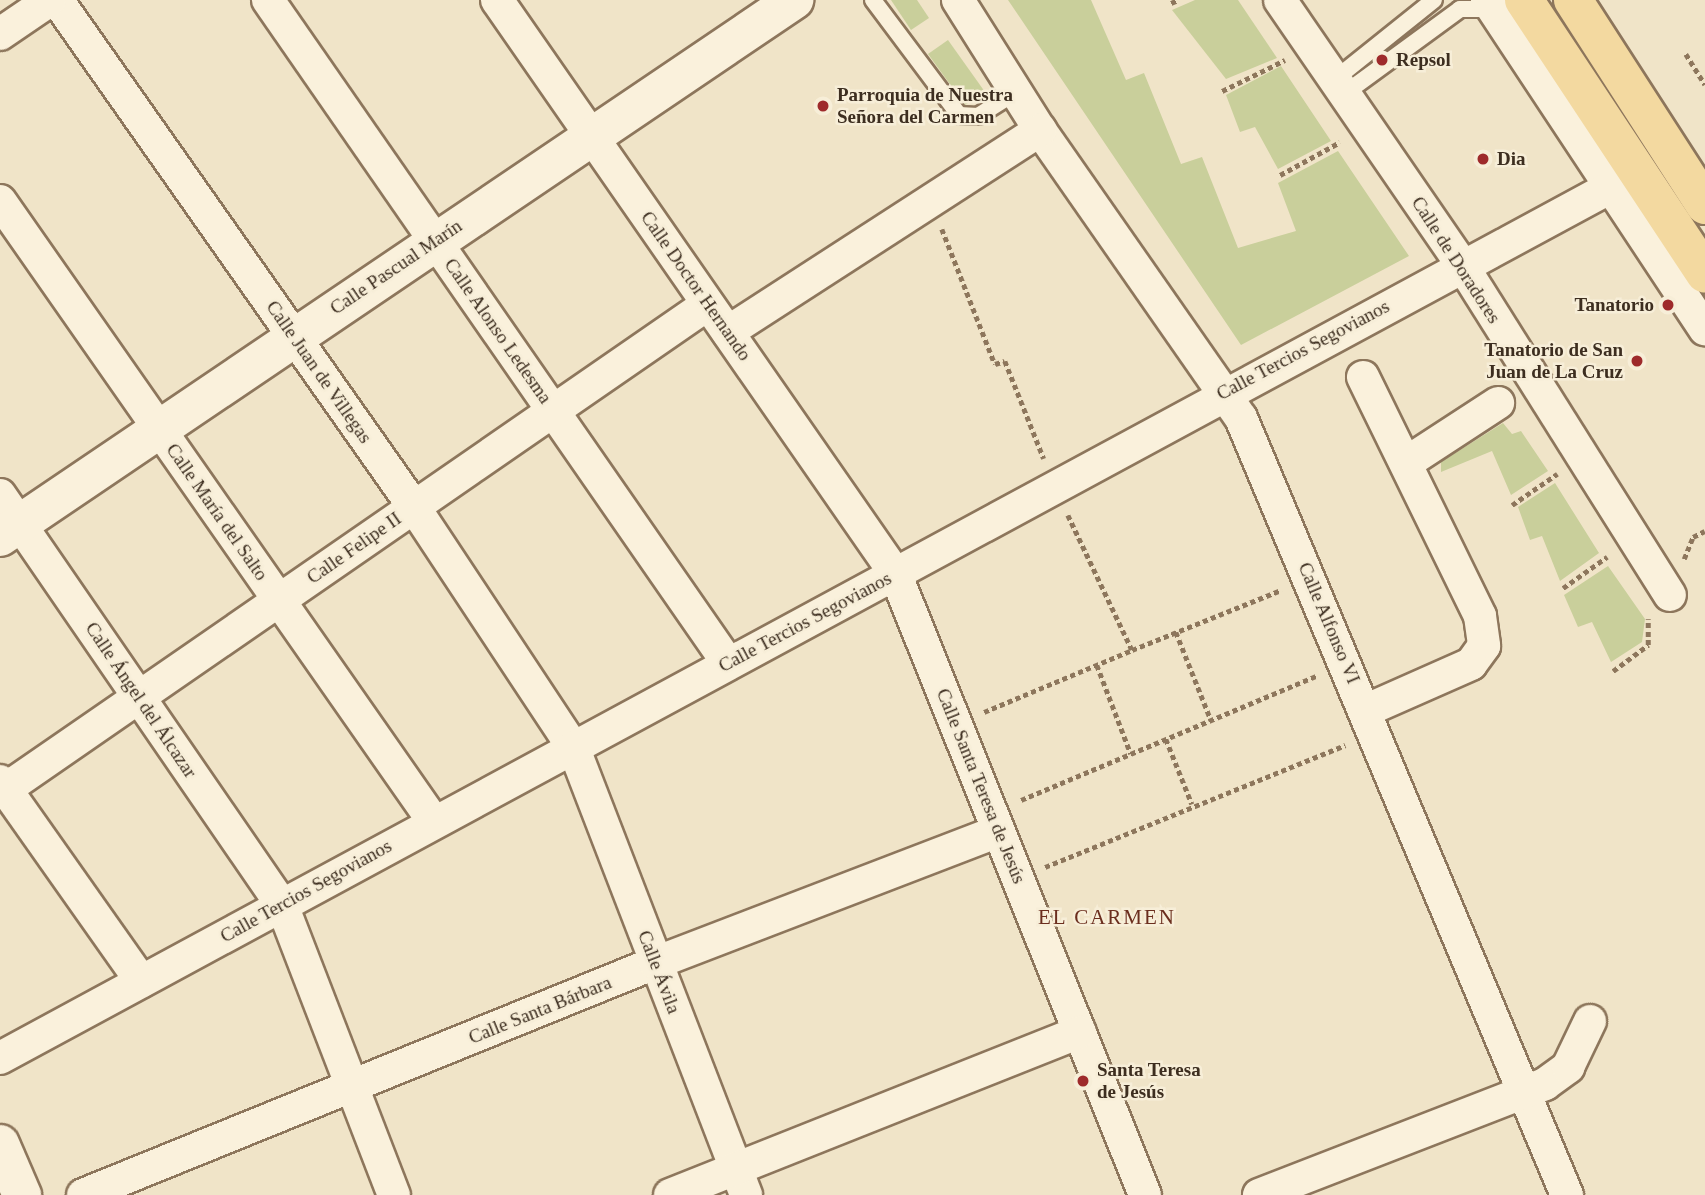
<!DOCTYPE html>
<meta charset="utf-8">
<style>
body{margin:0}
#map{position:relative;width:1705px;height:1195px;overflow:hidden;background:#f0e4c8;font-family:"Times New Roman",serif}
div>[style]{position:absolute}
.green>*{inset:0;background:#c9cf9b}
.path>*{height:4.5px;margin-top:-2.25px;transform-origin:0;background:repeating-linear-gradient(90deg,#8d765c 0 5px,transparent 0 8.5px)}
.roads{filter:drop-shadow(2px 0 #8d765c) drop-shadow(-2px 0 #8d765c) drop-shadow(0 2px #8d765c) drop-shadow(0 -2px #8d765c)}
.lane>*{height:16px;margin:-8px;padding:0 8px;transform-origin:8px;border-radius:8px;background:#faf1dc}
.street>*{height:32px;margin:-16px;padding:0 16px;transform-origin:16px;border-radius:16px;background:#faf1dc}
.secondary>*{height:38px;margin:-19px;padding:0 19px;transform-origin:19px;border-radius:19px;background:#faf1dc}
.primary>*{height:38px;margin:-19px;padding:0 19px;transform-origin:19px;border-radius:19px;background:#f3d9a0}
.dots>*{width:19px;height:19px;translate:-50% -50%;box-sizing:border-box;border:4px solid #f7eed8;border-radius:50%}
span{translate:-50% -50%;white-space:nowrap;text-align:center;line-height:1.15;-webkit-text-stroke:5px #f7eed8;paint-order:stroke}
.poi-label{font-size:19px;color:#3d2e20;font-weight:700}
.left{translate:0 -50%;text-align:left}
.right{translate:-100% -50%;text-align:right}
.street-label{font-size:19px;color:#3d2e20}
.neighbourhood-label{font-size:21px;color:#6b2e1e;letter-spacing:2px}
</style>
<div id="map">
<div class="green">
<div style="clip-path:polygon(891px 0,917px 0,929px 18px,911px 30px)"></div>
<div style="clip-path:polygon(1008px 0,1091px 0,1126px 80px,1144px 73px,1181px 164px,1202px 157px,1238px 248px,1296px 231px,1278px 183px,1338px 151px,1409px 256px,1241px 345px)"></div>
<div style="clip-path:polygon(1195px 0,1238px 0,1277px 58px,1226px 79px,1172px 10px)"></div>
<div style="clip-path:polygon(948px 40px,985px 92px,965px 105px,928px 54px)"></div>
<div style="clip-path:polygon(1281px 66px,1331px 141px,1278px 169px,1255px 127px,1240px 132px,1226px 95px)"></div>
<div style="clip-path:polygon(1503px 423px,1512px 434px,1521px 431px,1548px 471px,1511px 495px,1492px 451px,1441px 472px,1441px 462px)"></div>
<div style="clip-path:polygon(1555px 483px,1599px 553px,1560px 581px,1542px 536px,1530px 540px,1518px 507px)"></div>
<div style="clip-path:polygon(1608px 566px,1645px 619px,1642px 642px,1611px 662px,1592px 622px,1578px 627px,1564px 595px)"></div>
</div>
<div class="path">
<div style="left:1171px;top:3px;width:8px;rotate:-23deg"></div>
<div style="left:1686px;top:54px;width:36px;rotate:58deg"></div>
<div style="left:1222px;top:91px;width:70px;rotate:-26.2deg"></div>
<div style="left:1280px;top:175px;width:68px;rotate:-28.8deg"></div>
<div style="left:942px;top:229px;width:145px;rotate:68.6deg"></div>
<div style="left:995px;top:364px;width:10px;rotate:-17deg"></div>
<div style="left:1005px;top:361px;width:105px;rotate:68.3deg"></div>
<div style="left:1512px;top:505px;width:55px;rotate:-34.6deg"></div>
<div style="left:1068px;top:515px;width:149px;rotate:64.6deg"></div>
<div style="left:1132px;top:650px;width:161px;rotate:-21.9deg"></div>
<div style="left:1684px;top:559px;width:24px;rotate:-68deg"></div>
<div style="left:1693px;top:537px;width:13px;rotate:-27deg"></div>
<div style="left:1563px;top:588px;width:54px;rotate:-35.2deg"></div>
<div style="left:1176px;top:632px;width:95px;rotate:68.3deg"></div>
<div style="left:1097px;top:665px;width:95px;rotate:69.1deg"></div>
<div style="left:1613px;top:671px;width:44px;rotate:-36.6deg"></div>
<div style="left:1648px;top:645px;width:26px;rotate:-90deg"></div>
<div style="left:984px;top:712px;width:160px;rotate:-22.7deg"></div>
<div style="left:1166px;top:739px;width:70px;rotate:68.2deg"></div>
<div style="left:1021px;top:800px;width:320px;rotate:-22.8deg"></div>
<div style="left:1045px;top:867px;width:324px;rotate:-22.1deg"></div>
</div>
<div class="roads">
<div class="lane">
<div style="left:873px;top:0;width:144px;rotate:53.2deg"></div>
<div style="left:959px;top:115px;width:19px;rotate:3deg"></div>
<div style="left:978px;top:116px;width:45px;rotate:-32.3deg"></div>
<div style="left:1334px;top:80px;width:128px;rotate:-38.7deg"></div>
<div style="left:1344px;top:94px;width:144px;rotate:-36.2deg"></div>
<div style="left:1460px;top:9px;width:33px"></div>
</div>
<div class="street">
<div style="left:57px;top:0;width:620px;rotate:54.85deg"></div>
<div style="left:414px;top:507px;width:290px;rotate:56.5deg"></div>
<div style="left:574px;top:749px;width:478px;rotate:68.9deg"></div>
<div style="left:268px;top:0;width:807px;rotate:55.25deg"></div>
<div style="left:497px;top:0;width:698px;rotate:55.22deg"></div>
<div style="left:895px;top:573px;width:670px;rotate:68.1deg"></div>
<div style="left:958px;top:0;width:154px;rotate:57.8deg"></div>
<div style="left:1040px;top:130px;width:351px;rotate:55.1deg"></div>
<div style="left:1241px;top:418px;width:843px;rotate:67.24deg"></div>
<div style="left:1280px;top:0;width:321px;rotate:55.5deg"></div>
<div style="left:1462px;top:265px;width:390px;rotate:57.8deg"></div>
<div style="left:1487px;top:0;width:395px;rotate:56.5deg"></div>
<div style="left:0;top:34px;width:60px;rotate:-34.2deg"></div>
<div style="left:0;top:201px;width:758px;rotate:55.05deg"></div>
<div style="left:728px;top:332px;width:372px;rotate:-32.9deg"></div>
<div style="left:1363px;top:377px;width:266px;rotate:63.9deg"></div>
<div style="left:1480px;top:616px;width:30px;rotate:82deg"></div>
<div style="left:1484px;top:646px;width:22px;rotate:126deg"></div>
<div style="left:1471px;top:664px;width:116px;rotate:156.1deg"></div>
<div style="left:1406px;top:463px;width:110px;rotate:-33.1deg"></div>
<div style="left:0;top:495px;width:498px;rotate:55.5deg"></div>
<div style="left:282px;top:905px;width:311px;rotate:68.9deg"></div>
<div style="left:0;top:781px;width:245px;rotate:54.8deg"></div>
<div style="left:0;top:793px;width:860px;rotate:-34.63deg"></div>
<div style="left:0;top:1058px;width:1831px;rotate:-28.4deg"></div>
<div style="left:83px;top:1195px;width:617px;rotate:-22.08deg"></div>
<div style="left:655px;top:963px;width:368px;rotate:-21deg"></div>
<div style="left:670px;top:1195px;width:441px;rotate:-21.7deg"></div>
<div style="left:1259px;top:1195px;width:307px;rotate:-21.2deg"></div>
<div style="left:1545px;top:1084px;width:29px;rotate:-36deg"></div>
<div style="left:1568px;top:1067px;width:51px;rotate:-64.4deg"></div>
</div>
<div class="secondary">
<div style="left:0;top:537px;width:959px;rotate:-34.07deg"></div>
<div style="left:0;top:1144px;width:56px;rotate:66.7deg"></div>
</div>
<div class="primary">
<div style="left:1524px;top:0;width:328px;rotate:56.5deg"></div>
<div style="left:1573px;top:0;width:244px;rotate:57.2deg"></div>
</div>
</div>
<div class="dots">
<div style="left:1382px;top:60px;background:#9e2a2b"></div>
<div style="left:823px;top:106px;background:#9e2a2b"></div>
<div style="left:1483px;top:159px;background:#9e2a2b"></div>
<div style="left:1668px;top:305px;background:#9e2a2b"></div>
<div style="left:1637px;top:361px;background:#9e2a2b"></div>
<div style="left:1083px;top:1081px;background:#9e2a2b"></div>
</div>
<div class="poi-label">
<span class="left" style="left:1396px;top:60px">Repsol</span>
<span class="left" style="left:837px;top:106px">Parroquia de Nuestra<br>Señora del Carmen</span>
<span class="left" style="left:1497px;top:159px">Dia</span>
<span class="right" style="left:1654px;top:305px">Tanatorio</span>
<span class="right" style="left:1623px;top:361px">Tanatorio de San<br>Juan de La Cruz</span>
<span class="left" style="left:1097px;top:1081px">Santa Teresa<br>de Jesús</span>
</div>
<div class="street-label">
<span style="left:1456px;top:260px;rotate:57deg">Calle de Doradores</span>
<span style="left:396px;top:267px;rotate:-34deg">Calle Pascual Marín</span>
<span style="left:696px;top:286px;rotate:55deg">Calle Doctor Hernando</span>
<span style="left:498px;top:331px;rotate:55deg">Calle Alonso Ledesma</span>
<span style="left:1303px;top:350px;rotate:-28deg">Calle Tercios Segovianos</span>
<span style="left:319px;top:372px;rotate:55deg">Calle Juan de Villegas</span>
<span style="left:217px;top:512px;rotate:55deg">Calle María del Salto</span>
<span style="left:354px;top:548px;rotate:-35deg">Calle Felipe II</span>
<span style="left:805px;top:622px;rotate:-28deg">Calle Tercios Segovianos</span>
<span style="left:1329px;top:623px;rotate:67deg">Calle Alfonso VI</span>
<span style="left:141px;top:700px;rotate:56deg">Calle Ángel del Álcazar</span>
<span style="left:981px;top:786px;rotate:68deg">Calle Santa Teresa de Jesús</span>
<span style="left:306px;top:891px;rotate:-29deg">Calle Tercios Segovianos</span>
<span style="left:659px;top:972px;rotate:69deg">Calle Ávila</span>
<span style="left:540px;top:1010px;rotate:-22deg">Calle Santa Bárbara</span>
</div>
<div class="neighbourhood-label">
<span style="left:1107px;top:917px">EL CARMEN</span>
</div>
</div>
